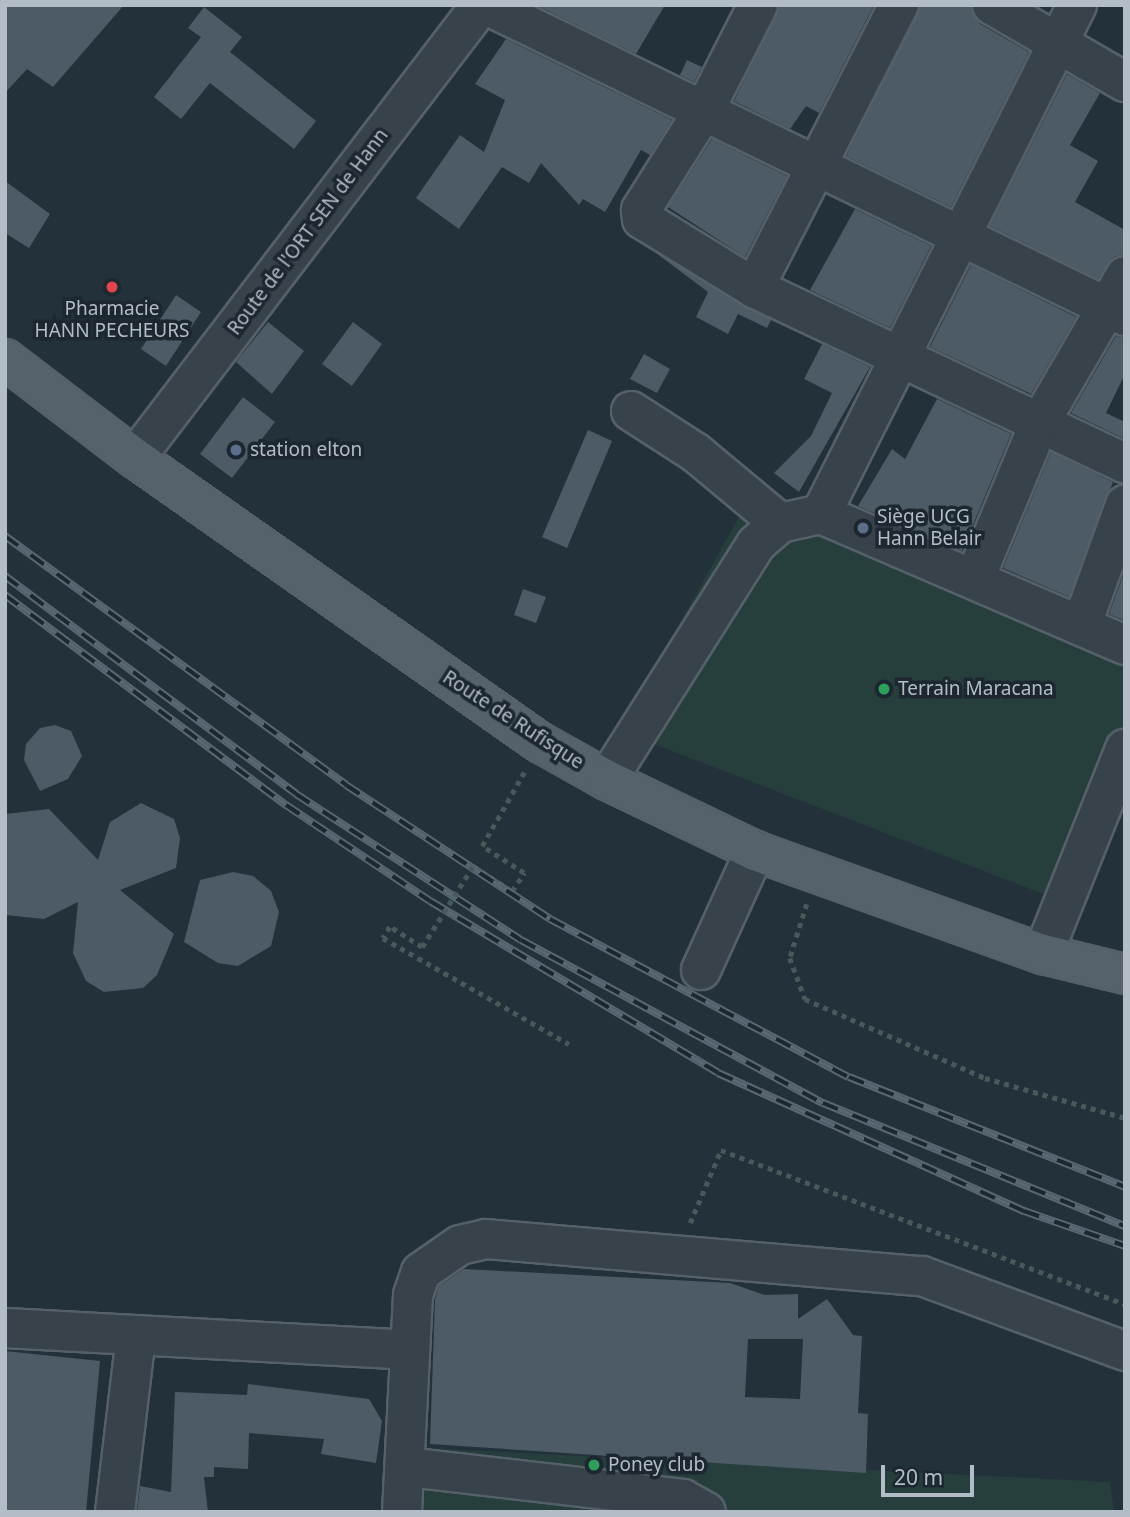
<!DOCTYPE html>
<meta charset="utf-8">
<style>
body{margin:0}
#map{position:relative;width:1130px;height:1517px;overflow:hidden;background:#23313a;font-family:"Noto Sans",sans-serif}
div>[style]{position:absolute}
.green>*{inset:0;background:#263e3c}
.building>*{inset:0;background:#4c5b66}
.path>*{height:4.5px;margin-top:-2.25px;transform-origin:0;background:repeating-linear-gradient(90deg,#455a59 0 5px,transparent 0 10px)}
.roads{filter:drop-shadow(2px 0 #556069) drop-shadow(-2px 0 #556069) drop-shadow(0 2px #556069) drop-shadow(0 -2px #556069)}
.minor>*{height:38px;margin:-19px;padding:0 19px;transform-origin:19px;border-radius:19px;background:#37424b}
.major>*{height:38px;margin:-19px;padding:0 19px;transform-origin:19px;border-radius:19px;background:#55616b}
.rail>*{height:8px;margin-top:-4px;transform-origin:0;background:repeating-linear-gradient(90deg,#1c2730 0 16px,#596772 0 32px);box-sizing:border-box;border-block:2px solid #596772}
.path-bridge>*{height:4.5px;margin-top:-2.25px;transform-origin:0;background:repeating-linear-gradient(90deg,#455a59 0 5px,transparent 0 10px)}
.dots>*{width:19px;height:19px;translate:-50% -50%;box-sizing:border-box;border:4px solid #1c2730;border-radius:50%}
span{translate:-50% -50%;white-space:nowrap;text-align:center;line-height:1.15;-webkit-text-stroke:7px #1c2730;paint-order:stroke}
.street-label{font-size:19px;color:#b2bdc7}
.poi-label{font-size:19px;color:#b2bdc7}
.left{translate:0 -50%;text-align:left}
.frame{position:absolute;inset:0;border:7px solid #b2bdc7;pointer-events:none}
.scale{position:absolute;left:881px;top:1465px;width:93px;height:32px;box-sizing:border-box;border:4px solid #b2bdc7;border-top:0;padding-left:9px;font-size:21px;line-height:24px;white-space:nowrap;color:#b2bdc7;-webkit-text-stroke:5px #1c2730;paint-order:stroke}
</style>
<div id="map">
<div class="green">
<div style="clip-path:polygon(754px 490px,1125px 648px,1125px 782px,1072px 905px,620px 731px)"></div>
<div style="clip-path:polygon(423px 1448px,1110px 1482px,1114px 1512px,417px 1512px)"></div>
</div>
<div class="building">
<div style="clip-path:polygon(5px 5px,124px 5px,53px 87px,27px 69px,5px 93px)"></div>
<div style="clip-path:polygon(536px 5px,665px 5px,636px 54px)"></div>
<div style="clip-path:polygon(780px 5px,874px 5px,819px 113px,806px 106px,790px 129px,734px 101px)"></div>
<div style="clip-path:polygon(921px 5px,970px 5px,980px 24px,1029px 52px,951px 207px,846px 156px)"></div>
<div style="clip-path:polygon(204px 7px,242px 37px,230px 52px,316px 121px,294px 149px,210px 83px,181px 119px,154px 97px,201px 37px,188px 28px)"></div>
<div style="clip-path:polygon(506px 39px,672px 120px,650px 155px,641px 150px,605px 212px,583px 199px,579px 205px,541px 163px,529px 183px,502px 167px,459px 229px,416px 198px,460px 135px,484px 152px,505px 100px,475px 84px)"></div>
<div style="clip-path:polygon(687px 60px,702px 67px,694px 82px,680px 75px)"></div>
<div style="clip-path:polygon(1067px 74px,1100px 93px,1070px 145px,1098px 161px,1075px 202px,1125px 230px,1125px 254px,1114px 257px,1098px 279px,990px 226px)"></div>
<div style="clip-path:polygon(712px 139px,787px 176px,745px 257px,668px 207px)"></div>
<div style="clip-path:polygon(5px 181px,50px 214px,29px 248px,5px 233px)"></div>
<div style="clip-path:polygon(855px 209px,931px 246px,890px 328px,810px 290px)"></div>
<div style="clip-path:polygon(656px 253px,771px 320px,767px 328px,738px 314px,728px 334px,696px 317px,708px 292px)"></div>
<div style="clip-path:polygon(971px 265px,1076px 317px,1031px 394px,930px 347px)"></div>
<div style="clip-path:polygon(176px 295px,201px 312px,166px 366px,141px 349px)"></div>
<div style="clip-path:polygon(268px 322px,304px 351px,272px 394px,236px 362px)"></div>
<div style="clip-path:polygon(353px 322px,382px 344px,352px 386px,322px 364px)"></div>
<div style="clip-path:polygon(1116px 336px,1125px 338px,1125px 374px,1106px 413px,1125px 422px,1125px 439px,1071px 413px)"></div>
<div style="clip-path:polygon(822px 344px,870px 367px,799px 492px,774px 473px,811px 436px,832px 393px,804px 379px)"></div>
<div style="clip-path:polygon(644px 354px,670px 369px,657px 393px,630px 379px)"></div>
<div style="clip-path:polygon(243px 397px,275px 422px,232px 478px,200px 454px)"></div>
<div style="clip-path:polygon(937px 399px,1011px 434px,962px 551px,858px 506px,892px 449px,905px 459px)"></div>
<div style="clip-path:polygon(588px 430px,612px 441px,567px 548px,542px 537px)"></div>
<div style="clip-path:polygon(1051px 452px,1113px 482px,1069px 597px,1003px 568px)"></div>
<div style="clip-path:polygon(1125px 570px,1125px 621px,1109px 614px)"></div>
<div style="clip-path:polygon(523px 589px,546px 597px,536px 623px,514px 615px)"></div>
<div style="clip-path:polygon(55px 725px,71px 731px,82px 756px,68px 779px,40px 791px,24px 760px,26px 744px,40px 728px)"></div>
<div style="clip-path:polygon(141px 803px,174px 819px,180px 838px,176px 868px,120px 890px,174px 934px,157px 975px,143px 988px,104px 992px,86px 981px,73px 953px,78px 902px,44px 919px,5px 915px,5px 814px,49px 809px,98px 860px,110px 822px)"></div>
<div style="clip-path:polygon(233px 872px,253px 876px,271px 891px,279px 912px,271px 946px,238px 966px,218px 963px,184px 942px,200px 880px)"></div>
<div style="clip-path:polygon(evenodd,464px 1269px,730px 1283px,765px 1295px,798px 1294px,798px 1319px,827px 1299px,853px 1335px,862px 1336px,858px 1413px,868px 1414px,866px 1473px,430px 1444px,435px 1299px,439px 1286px,464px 1269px,748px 1339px,803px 1339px,800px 1399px,745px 1397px,748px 1339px)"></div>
<div style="clip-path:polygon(5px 1351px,100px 1361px,86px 1512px,5px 1512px)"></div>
<div style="clip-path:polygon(248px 1384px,369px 1399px,382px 1421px,376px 1463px,321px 1454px,324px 1439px,249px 1433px,248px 1469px,214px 1467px,214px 1477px,204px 1477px,208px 1512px,137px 1512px,140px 1486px,171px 1492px,175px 1392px,247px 1395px)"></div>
</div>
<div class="path">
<div style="left:473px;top:866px;width:46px;rotate:32.7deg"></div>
<div style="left:512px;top:891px;width:22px;rotate:-56deg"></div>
<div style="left:524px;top:873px;width:50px;rotate:-147.3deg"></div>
<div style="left:482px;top:846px;width:86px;rotate:-60.2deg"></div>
<div style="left:807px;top:904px;width:57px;rotate:107.5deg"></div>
<div style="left:790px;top:958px;width:44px;rotate:69.9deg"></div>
<div style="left:805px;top:999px;width:197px;rotate:23.7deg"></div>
<div style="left:985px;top:1078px;width:146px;rotate:15.9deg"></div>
<div style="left:422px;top:947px;width:38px;rotate:-148deg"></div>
<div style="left:390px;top:927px;width:13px;rotate:122deg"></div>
<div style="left:383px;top:938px;width:214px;rotate:29.7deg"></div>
<div style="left:690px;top:1223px;width:79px;rotate:-67deg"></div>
<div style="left:721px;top:1150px;width:432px;rotate:20.9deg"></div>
</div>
<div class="roads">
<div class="minor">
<div style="left:486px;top:5px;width:711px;rotate:25.95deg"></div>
<div style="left:758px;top:5px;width:114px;rotate:117deg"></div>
<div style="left:706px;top:107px;width:122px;rotate:122.3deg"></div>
<div style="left:641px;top:210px;width:9px;rotate:84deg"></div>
<div style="left:642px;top:219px;width:132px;rotate:31.6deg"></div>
<div style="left:754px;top:288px;width:410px;rotate:25.3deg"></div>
<div style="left:992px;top:5px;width:154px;rotate:30.1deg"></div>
<div style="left:754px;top:288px;width:318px;rotate:-62.9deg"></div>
<div style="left:631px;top:411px;width:77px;rotate:32.9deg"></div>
<div style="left:696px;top:453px;width:109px;rotate:39.8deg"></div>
<div style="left:135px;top:458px;width:570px;rotate:-52.63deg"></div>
<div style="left:821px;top:514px;width:570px;rotate:-63.3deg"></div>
<div style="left:975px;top:578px;width:167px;rotate:-67.4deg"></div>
<div style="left:1039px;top:424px;width:171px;rotate:-59.8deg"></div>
<div style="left:1082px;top:624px;width:127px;rotate:-70.1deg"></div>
<div style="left:607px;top:780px;width:279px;rotate:-57.7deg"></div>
<div style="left:756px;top:544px;width:32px;rotate:-41deg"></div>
<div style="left:780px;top:523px;width:42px;rotate:-12.4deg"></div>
<div style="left:821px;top:514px;width:331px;rotate:23.3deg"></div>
<div style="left:1043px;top:954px;width:221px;rotate:-68.2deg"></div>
<div style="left:701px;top:970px;width:131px;rotate:-65.6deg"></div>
<div style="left:5px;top:1328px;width:403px;rotate:3.1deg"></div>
<div style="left:407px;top:1467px;width:278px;rotate:6.6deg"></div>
<div style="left:683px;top:1499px;width:26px;rotate:29deg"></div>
<div style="left:115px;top:1512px;width:178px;rotate:-83.2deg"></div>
<div style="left:402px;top:1512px;width:217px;rotate:-87.1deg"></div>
<div style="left:413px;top:1295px;width:24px;rotate:-71deg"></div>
<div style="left:421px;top:1272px;width:47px;rotate:-34.7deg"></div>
<div style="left:460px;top:1245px;width:27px;rotate:-13deg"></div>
<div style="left:486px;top:1239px;width:438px;rotate:4.9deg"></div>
<div style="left:922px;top:1276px;width:216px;rotate:20.3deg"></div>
</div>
<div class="major">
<div style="left:5px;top:359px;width:163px;rotate:37.3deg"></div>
<div style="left:135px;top:458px;width:496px;rotate:35.1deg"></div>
<div style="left:541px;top:743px;width:76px;rotate:29.3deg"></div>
<div style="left:607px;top:780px;width:164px;rotate:25.6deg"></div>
<div style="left:755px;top:851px;width:306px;rotate:19.7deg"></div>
<div style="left:1043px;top:954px;width:84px;rotate:13.7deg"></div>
</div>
</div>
<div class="rail">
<div style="left:5px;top:536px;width:422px;rotate:36.1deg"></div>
<div style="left:346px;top:785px;width:244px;rotate:33.3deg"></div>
<div style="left:550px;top:919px;width:338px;rotate:27.9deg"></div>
<div style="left:849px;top:1077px;width:297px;rotate:21.7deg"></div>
<div style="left:5px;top:576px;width:364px;rotate:36.8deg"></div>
<div style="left:296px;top:794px;width:268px;rotate:33deg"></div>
<div style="left:521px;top:940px;width:343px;rotate:28.4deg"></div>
<div style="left:823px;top:1103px;width:326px;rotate:22.2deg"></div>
<div style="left:5px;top:595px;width:351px;rotate:36.8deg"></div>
<div style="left:286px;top:805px;width:173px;rotate:33.7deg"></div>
<div style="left:430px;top:901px;width:335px;rotate:30.8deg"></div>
<div style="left:718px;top:1073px;width:336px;rotate:24.3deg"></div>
<div style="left:1024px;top:1211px;width:107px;rotate:19.1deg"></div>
</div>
<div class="path-bridge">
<div style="left:422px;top:947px;width:96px;rotate:-57.8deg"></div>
</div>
<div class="dots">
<div style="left:112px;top:287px;background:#e0444e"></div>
<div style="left:236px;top:450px;background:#5c6f8a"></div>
<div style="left:863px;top:528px;background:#5c6f8a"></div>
<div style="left:884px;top:689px;background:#2e9e5b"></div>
<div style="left:594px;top:1465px;background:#2e9e5b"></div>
</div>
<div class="street-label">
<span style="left:308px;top:232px;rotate:-53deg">Route de l'ORT SEN de Hann</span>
<span style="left:513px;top:720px;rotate:33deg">Route de Rufisque</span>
</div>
<div class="poi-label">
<span style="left:112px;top:320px">Pharmacie<br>HANN PECHEURS</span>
<span class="left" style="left:250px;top:450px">station elton</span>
<span class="left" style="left:877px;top:528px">Siège UCG<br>Hann Belair</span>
<span class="left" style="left:898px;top:689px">Terrain Maracana</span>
<span class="left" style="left:608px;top:1465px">Poney club</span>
</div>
<div class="frame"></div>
<div class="scale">20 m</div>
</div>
